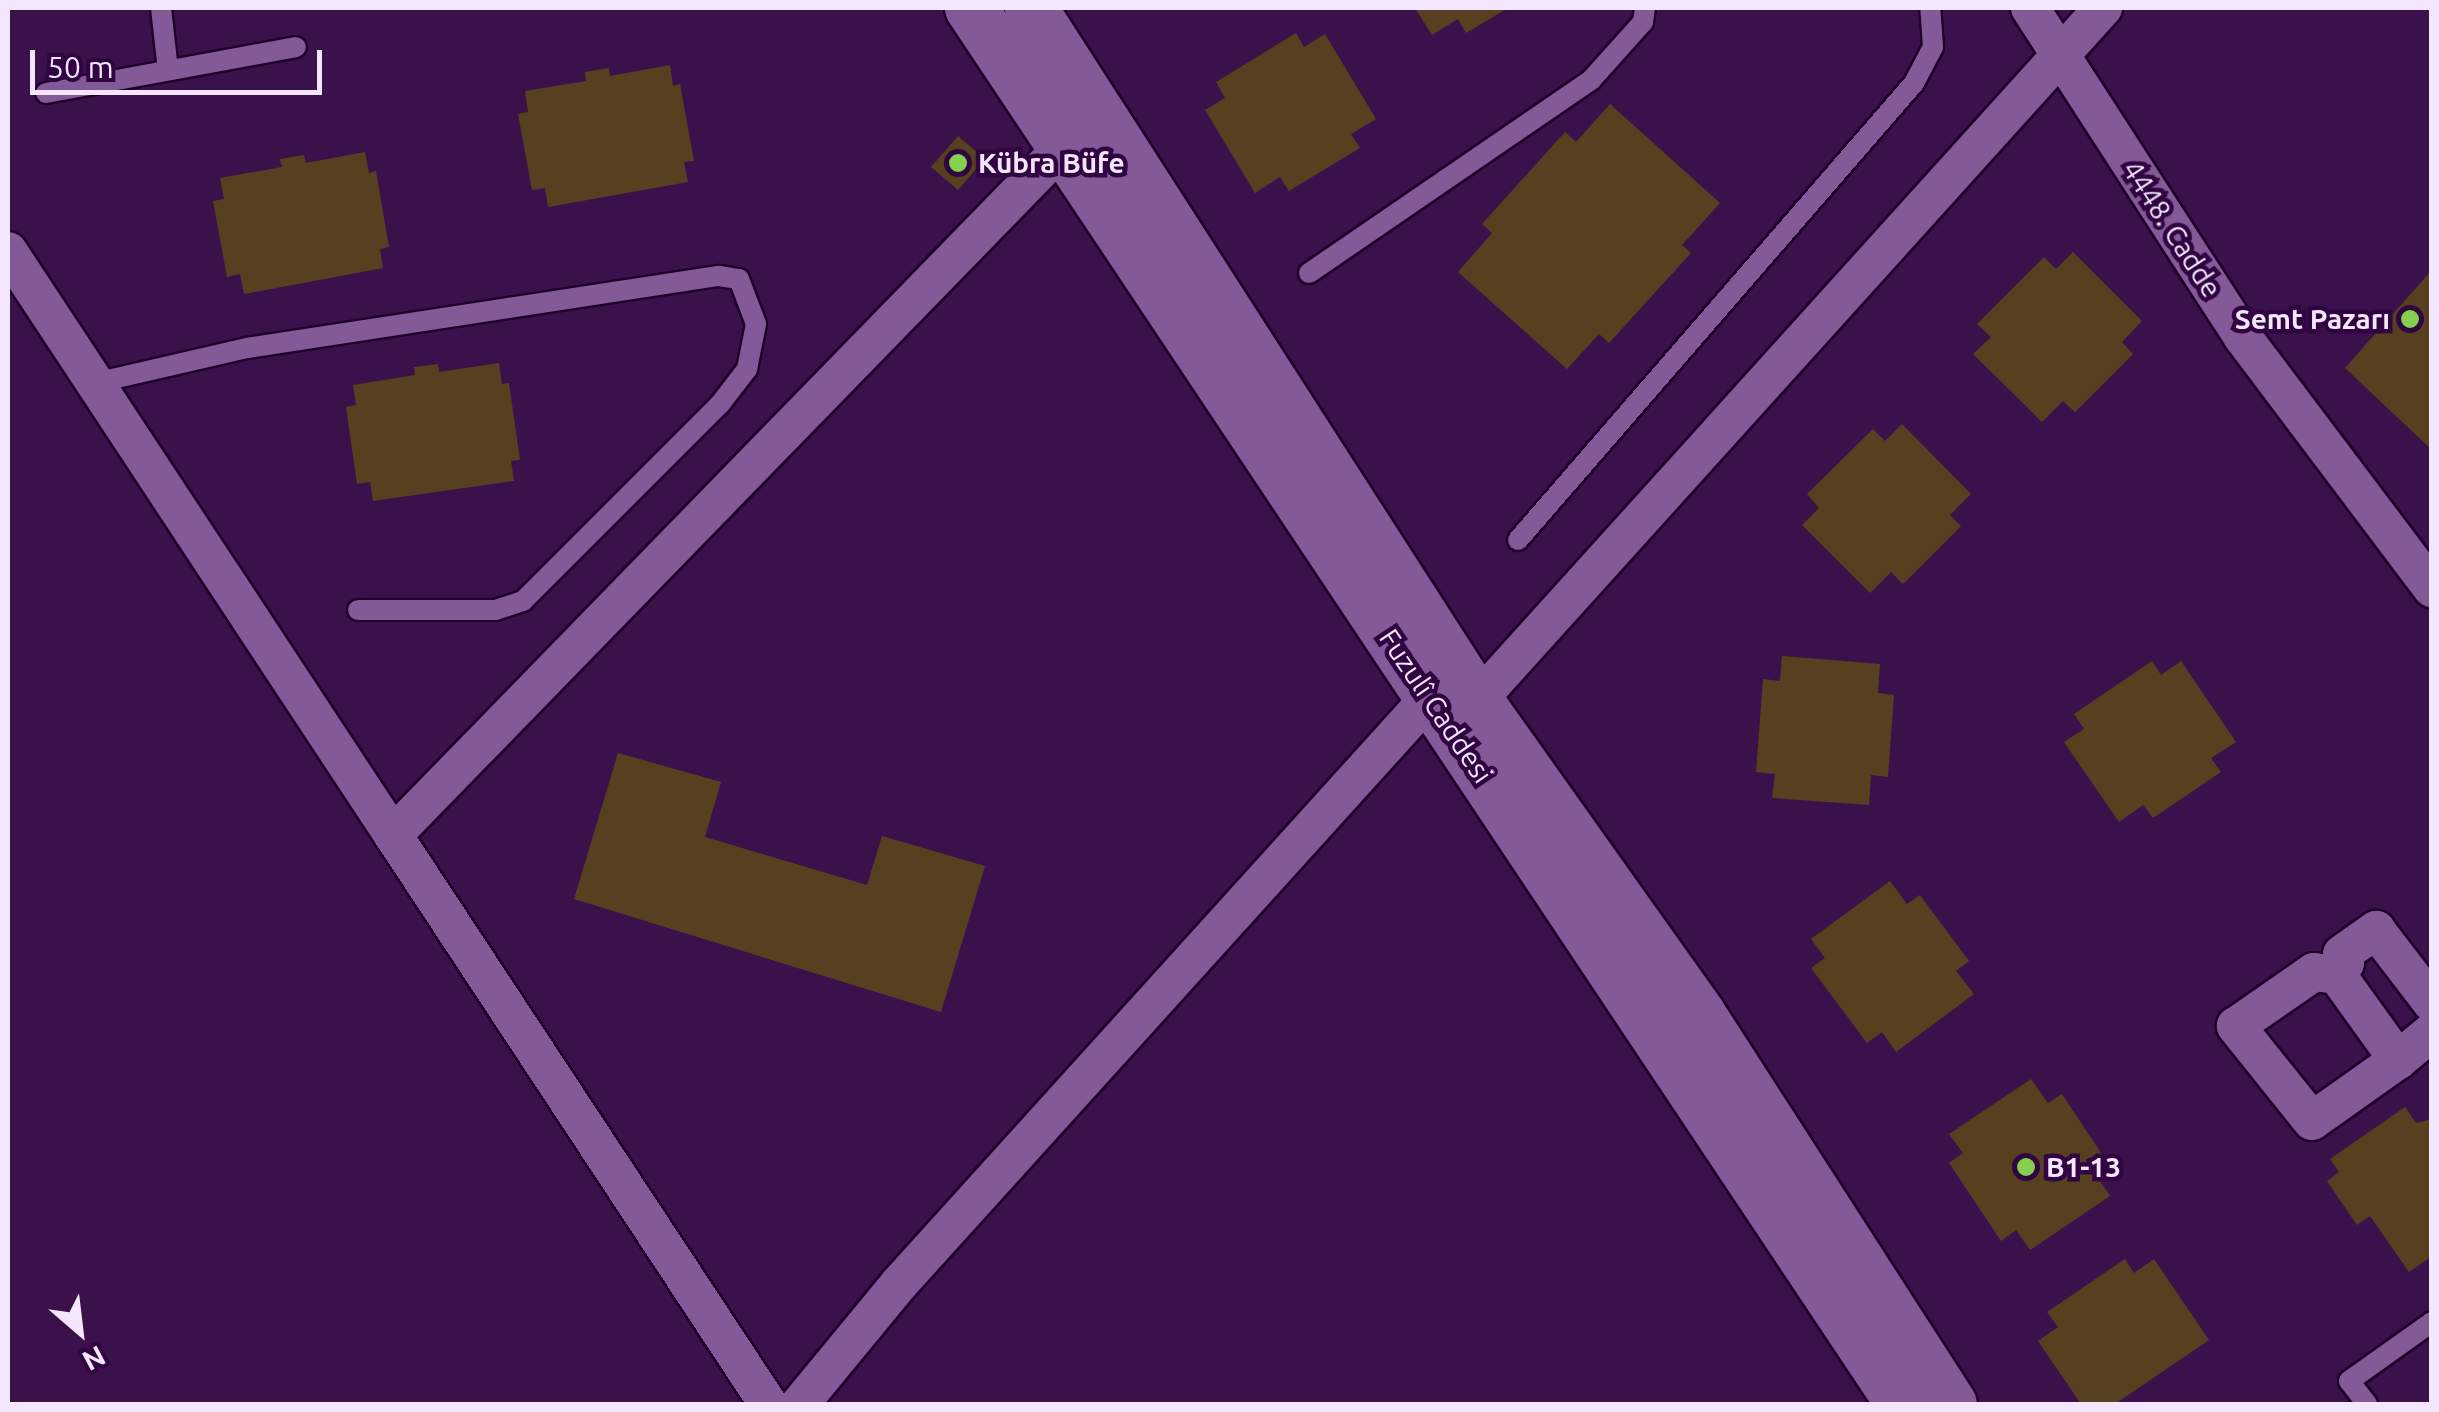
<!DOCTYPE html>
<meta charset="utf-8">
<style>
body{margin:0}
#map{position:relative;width:2439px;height:1412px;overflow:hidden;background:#3b114c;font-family:Ubuntu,sans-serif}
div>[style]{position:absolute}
.building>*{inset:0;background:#57401f}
.roads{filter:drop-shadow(2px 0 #1e012a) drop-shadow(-2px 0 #1e012a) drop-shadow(0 2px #1e012a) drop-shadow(0 -2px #1e012a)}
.lane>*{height:20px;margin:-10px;padding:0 10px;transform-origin:10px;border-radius:10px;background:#845998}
.street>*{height:38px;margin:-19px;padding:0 19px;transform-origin:19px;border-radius:19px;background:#845998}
.secondary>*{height:52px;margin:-26px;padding:0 26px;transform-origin:26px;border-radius:26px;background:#845998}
.dots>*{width:28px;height:28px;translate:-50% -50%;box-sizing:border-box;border:5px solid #300541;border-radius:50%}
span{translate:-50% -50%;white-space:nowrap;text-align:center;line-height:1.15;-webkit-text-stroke:9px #300541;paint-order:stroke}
.poi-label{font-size:28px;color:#f4e6fc;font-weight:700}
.left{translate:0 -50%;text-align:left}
.right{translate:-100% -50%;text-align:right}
.street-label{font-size:28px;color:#f4e6fc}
.frame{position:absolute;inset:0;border:10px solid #f4e6fc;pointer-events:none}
.north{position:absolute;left:30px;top:1282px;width:100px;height:100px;-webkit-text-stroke:8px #300541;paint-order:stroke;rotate:152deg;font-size:28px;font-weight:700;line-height:40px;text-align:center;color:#f4e6fc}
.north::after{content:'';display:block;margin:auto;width:35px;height:45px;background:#f4e6fc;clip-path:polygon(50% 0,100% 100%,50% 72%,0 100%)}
.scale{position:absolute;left:30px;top:50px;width:292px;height:45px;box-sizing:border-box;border:5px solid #f4e6fc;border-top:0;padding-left:12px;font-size:30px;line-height:35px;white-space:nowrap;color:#f4e6fc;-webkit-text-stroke:8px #300541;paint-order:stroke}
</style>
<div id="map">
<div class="building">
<div style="clip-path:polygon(1415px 8px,1508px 8px,1466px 33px,1458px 19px,1432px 35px)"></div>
<div style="clip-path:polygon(1296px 33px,1304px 47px,1325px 34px,1376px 119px,1351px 134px,1360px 148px,1289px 191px,1280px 177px,1255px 193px,1205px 110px,1225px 98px,1216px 82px)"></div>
<div style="clip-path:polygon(670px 65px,673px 86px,680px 84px,694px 161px,684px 162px,688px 182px,548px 207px,545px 188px,532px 190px,518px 114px,528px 112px,525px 91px,586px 81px,585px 72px,609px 68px,610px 76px)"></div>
<div style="clip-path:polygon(1610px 104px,1720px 203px,1682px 245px,1691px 253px,1609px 343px,1599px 334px,1567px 369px,1458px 272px,1492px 233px,1482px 224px,1565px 132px,1576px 142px)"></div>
<div style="clip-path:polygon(958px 136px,985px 159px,958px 190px,931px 167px)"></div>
<div style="clip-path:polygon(365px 152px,369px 173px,376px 171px,389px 247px,380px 249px,383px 268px,244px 294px,240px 274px,227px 277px,213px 201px,224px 199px,220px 178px,282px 167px,280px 159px,304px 155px,306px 163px)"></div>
<div style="clip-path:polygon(2073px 252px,2142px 321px,2122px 342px,2133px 354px,2075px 412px,2063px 401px,2042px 422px,1973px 354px,1991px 337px,1977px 324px,2044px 257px,2056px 269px)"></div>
<div style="clip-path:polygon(2432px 270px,2432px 450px,2345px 368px)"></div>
<div style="clip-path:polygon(499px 363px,502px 384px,509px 383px,520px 460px,511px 461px,514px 481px,373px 501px,370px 482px,357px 484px,346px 407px,356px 405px,353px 385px,415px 375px,414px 367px,438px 364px,439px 372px)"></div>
<div style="clip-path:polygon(1902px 424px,1971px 494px,1950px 515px,1961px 526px,1903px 584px,1891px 572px,1870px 593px,1802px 525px,1819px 508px,1807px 494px,1873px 429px,1885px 441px)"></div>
<div style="clip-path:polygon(1782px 656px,1880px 664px,1878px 693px,1894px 695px,1888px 777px,1871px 775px,1869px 805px,1772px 798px,1775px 774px,1756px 772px,1763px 679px,1780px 681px)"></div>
<div style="clip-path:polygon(2152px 661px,2161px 675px,2181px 661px,2236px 742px,2211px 758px,2221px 772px,2153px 818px,2143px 805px,2119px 822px,2064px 742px,2084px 729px,2074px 714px)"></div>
<div style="clip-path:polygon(618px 753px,721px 782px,705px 837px,867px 885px,882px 836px,985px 866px,941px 1012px,574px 899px)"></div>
<div style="clip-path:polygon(1890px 881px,1907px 904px,1920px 895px,1969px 961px,1956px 971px,1974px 994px,1896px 1052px,1882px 1032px,1867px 1043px,1811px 968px,1825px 958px,1811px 939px)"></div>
<div style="clip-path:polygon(2031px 1079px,2048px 1103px,2062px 1094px,2107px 1162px,2093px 1171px,2110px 1196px,2030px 1250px,2016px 1230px,2001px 1241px,1949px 1163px,1963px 1153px,1949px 1134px)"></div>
<div style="clip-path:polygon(2405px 1107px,2416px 1123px,2432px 1119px,2432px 1256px,2409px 1272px,2370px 1216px,2357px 1225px,2327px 1181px,2339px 1172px,2330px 1159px)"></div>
<div style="clip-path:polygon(2125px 1259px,2134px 1273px,2154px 1259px,2209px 1340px,2115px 1404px,2081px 1404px,2038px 1341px,2058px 1327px,2047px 1312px)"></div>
</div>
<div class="roads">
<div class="lane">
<div style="left:161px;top:8px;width:62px;rotate:83.6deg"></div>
<div style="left:46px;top:93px;width:254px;rotate:-10.4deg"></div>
<div style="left:1309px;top:273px;width:342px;rotate:-34.4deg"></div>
<div style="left:1591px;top:80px;width:78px;rotate:-48.1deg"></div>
<div style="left:1643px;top:22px;width:14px;rotate:-82deg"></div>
<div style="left:95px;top:383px;width:156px;rotate:-13deg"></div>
<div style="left:247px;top:348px;width:477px;rotate:-8.7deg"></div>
<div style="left:719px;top:276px;width:20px;rotate:9deg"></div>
<div style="left:739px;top:279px;width:48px;rotate:69.3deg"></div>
<div style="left:756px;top:324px;width:46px;rotate:101.3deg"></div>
<div style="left:747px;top:369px;width:44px;rotate:127.6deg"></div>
<div style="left:720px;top:404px;width:279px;rotate:135deg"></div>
<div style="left:523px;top:601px;width:29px;rotate:162deg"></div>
<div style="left:495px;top:610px;width:137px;rotate:180deg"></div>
<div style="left:1518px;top:540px;width:605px;rotate:-49.09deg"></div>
<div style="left:1914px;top:83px;width:41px;rotate:-62.2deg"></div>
<div style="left:1933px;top:47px;width:39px;rotate:-94deg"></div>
<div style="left:2367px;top:1404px;width:29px;rotate:-128deg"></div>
<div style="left:2349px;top:1381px;width:102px;rotate:-35.4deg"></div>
</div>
<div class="street">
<div style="left:2030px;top:8px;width:391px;rotate:57.1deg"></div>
<div style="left:2242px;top:336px;width:316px;rotate:53deg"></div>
<div style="left:8px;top:251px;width:699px;rotate:56.61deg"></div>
<div style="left:393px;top:835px;width:960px;rotate:-45.76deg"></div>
<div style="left:1477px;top:701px;width:934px;rotate:-47.91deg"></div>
<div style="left:393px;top:835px;width:681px;rotate:56.61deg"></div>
<div style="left:2314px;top:972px;width:23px;rotate:7deg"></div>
<div style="left:2337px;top:975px;width:105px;rotate:54.3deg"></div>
<div style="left:2398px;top:1060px;width:105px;rotate:144.7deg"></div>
<div style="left:2312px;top:1121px;width:122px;rotate:-128.7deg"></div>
<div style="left:2236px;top:1026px;width:95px;rotate:-34.7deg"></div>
<div style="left:2337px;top:975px;width:14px;rotate:-56deg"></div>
<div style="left:2345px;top:963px;width:9px;rotate:-108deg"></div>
<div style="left:2342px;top:954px;width:42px;rotate:-35.2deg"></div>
<div style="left:2376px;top:930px;width:92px;rotate:52.5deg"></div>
<div style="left:2398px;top:1060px;width:44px;rotate:-39.5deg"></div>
<div style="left:800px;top:1404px;width:154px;rotate:-50.5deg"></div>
<div style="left:898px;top:1285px;width:793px;rotate:-47.86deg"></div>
</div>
<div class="secondary">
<div style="left:971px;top:8px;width:1678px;rotate:56.3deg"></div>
<div style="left:1031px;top:8px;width:824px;rotate:57.24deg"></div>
<div style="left:1477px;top:701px;width:385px;rotate:54.6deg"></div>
<div style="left:1700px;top:1015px;width:463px;rotate:57.2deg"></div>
</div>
</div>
<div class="dots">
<div style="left:958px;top:163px;background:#84cf4d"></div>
<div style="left:2410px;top:319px;background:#84cf4d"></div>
<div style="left:2026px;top:1167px;background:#84cf4d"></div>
</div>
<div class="poi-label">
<span class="left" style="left:978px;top:163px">Kübra Büfe</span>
<span class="right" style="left:2390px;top:319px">Semt Pazarı</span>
<span class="left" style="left:2046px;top:1167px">B1-13</span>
</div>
<div class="street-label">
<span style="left:2172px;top:229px;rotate:57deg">4448. Cadde</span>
<span style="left:1436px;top:706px;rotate:56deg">Fuzulî Caddesi</span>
</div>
<div class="frame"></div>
<div class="north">N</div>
<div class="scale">50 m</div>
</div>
